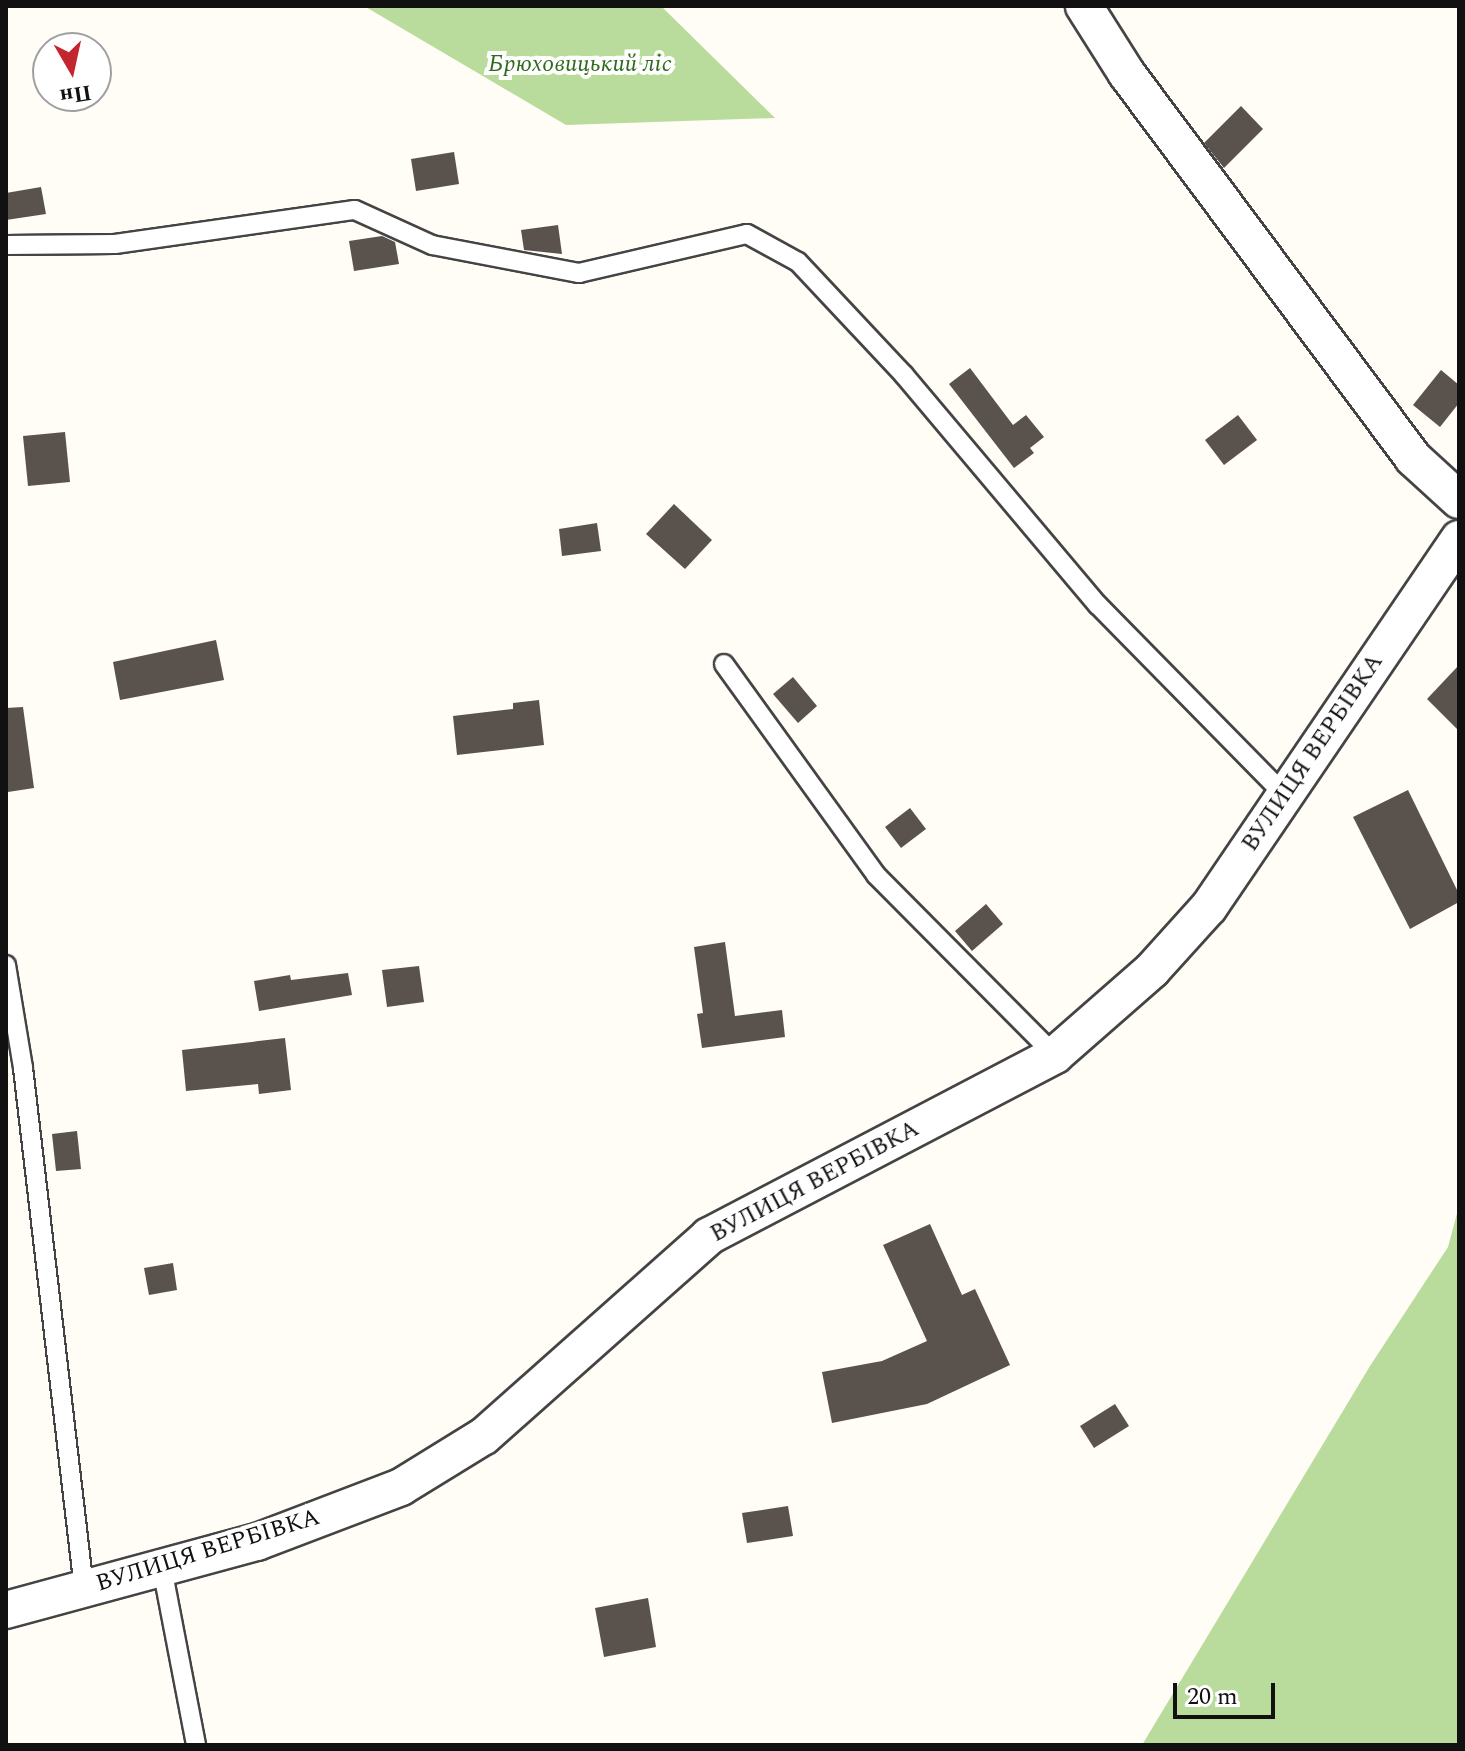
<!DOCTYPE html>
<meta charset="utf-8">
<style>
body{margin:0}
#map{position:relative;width:1465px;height:1751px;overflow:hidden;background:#fffdf5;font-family:Spectral,serif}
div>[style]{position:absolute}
.forest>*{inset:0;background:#b9dc9c}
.building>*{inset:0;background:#5a524d}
.roads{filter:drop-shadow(2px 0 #444) drop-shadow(-2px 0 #444) drop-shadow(0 2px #444) drop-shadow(0 -2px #444)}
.service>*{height:18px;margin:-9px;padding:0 9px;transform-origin:9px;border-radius:9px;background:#fff}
.minor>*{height:36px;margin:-18px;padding:0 18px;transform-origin:18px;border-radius:18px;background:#fff}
span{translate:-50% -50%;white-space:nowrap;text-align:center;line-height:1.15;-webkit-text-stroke:8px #fff;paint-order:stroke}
.park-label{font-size:24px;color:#2f6b1f;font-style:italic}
.street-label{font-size:24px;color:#111}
.frame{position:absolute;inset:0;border:8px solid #111;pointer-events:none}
.north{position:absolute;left:32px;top:32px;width:80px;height:80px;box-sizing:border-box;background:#fff;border:2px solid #a0a0a0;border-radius:50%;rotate:171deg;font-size:22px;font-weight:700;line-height:32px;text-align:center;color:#111}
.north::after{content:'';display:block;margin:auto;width:28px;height:36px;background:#c4262e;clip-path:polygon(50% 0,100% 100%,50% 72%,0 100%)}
.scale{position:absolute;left:1173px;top:1683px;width:102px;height:36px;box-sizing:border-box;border:4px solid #111;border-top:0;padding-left:10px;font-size:24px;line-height:28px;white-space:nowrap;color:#111;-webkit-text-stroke:6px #fff;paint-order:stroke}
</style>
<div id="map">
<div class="forest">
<div style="clip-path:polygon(364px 6px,661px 6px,775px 118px,566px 125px)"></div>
<div style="clip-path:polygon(1459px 1206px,1459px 1745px,1142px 1745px,1370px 1366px,1448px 1247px)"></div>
</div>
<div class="building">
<div style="clip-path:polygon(1241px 106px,1263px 129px,1224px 168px,1204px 143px)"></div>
<div style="clip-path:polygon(454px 152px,459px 184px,416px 191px,411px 159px)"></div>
<div style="clip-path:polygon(41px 187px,46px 214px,6px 220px,6px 193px)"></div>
<div style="clip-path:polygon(558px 225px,562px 254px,524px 250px,521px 230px)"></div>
<div style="clip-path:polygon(382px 236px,395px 242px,399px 264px,354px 271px,349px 241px)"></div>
<div style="clip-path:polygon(970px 368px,1013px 425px,1026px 415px,1044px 437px,1030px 448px,1034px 453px,1014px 468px,949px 384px)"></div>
<div style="clip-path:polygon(1441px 370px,1459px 385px,1459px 403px,1440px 427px,1413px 405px)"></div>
<div style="clip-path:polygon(1238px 415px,1257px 440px,1224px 465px,1205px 440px)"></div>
<div style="clip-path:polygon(65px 432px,70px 482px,28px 486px,23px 436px)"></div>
<div style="clip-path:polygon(674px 504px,712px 540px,685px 569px,646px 534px)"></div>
<div style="clip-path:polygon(597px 523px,601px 551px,562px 556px,559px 529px)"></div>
<div style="clip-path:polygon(216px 640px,224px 680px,120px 700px,113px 662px)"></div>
<div style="clip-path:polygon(1459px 665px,1459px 731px,1427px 699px)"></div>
<div style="clip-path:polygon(793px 677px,817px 706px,798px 723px,773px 694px)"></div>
<div style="clip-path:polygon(539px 700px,544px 745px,457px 755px,453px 716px,513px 709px,513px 703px)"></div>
<div style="clip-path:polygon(23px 707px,34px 788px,8px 792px,6px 708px)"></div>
<div style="clip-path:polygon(1408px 790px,1459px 894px,1459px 902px,1410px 929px,1353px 817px)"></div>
<div style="clip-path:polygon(910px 808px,926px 829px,901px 848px,885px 827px)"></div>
<div style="clip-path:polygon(986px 904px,1003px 924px,972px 951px,955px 931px)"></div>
<div style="clip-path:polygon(725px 942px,735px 1016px,782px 1010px,785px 1037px,702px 1048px,697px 1014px,703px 1013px,694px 947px)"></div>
<div style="clip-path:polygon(419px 966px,424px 1002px,387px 1007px,382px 970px)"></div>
<div style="clip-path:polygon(348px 973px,352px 995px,259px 1011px,254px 981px,290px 975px,291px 980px)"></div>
<div style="clip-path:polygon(285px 1038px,291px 1090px,259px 1094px,258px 1084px,186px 1091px,182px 1050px)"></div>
<div style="clip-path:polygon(77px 1131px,81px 1169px,56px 1171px,52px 1134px)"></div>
<div style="clip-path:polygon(930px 1224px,962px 1295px,975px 1289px,1010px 1365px,927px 1404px,832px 1423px,822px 1372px,882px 1361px,927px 1341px,883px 1245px)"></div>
<div style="clip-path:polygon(173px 1263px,177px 1290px,149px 1295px,144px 1268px)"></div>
<div style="clip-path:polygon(1115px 1404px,1129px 1426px,1094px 1448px,1080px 1426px)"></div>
<div style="clip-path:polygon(788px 1506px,793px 1536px,747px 1543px,742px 1513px)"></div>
<div style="clip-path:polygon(648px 1598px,656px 1647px,604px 1657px,595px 1608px)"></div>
</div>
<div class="roads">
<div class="service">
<div style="left:6px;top:245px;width:109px;rotate:-0.5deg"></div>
<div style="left:115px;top:244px;width:242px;rotate:-8.1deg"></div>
<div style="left:355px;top:210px;width:85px;rotate:24.4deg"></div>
<div style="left:432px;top:245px;width:150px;rotate:10.8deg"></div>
<div style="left:579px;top:273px;width:172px;rotate:-13.1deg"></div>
<div style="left:747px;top:234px;width:58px;rotate:28.8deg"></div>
<div style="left:798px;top:262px;width:155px;rotate:46.8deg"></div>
<div style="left:904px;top:375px;width:301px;rotate:49.9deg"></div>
<div style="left:1098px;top:605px;width:267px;rotate:45.5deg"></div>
<div style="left:724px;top:664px;width:260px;rotate:54.2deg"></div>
<div style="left:876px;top:875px;width:254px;rotate:45.2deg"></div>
<div style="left:6px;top:965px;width:104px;rotate:80.6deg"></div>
<div style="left:23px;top:1068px;width:525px;rotate:83.32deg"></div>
<div style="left:162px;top:1568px;width:180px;rotate:79.1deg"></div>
</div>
<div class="minor">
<div style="left:1084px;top:6px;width:80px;rotate:57.7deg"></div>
<div style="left:1127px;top:74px;width:479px;rotate:53.3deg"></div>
<div style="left:1413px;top:458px;width:62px;rotate:42.4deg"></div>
<div style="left:6px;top:1610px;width:260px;rotate:-15.2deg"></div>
<div style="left:257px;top:1542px;width:154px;rotate:-20.9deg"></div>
<div style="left:401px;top:1487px;width:97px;rotate:-31.6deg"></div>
<div style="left:484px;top:1436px;width:301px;rotate:-41.6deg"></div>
<div style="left:709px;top:1236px;width:390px;rotate:-27.6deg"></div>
<div style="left:1055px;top:1055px;width:129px;rotate:-41.2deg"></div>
<div style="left:1152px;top:970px;width:85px;rotate:-47.9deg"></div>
<div style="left:1209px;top:907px;width:445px;rotate:-55.8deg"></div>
</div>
</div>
<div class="park-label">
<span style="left:580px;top:65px">Брюховицький ліс</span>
</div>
<div class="street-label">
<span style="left:1313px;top:753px;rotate:-56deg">ВУЛИЦЯ ВЕРБІВКА</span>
<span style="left:815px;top:1182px;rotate:-28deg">ВУЛИЦЯ ВЕРБІВКА</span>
<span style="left:208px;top:1551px;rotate:-17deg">ВУЛИЦЯ ВЕРБІВКА</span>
</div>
<div class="frame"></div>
<div class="north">Пн</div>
<div class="scale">20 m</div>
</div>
